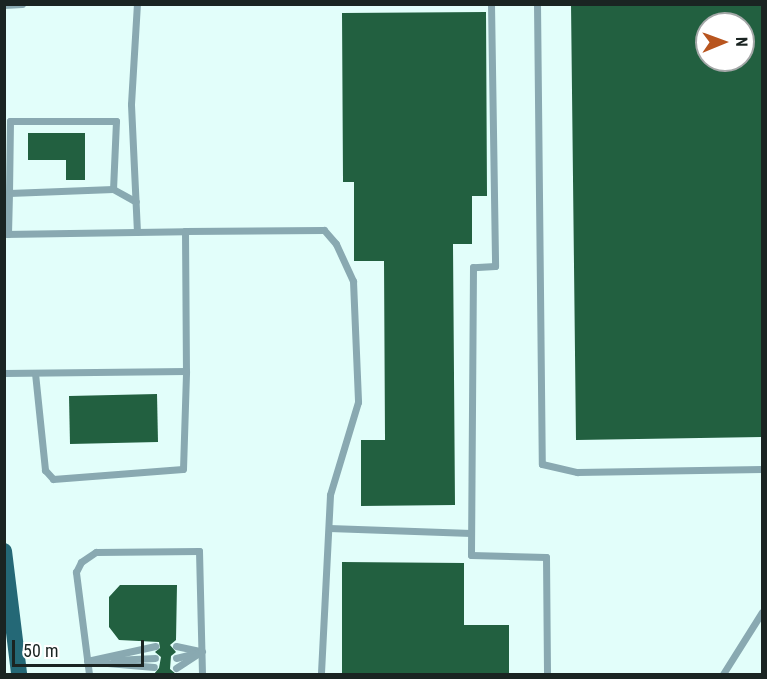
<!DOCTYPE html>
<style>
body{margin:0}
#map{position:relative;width:767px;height:679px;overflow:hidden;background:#e2fefa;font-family:"Roboto Condensed",sans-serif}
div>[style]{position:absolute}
.building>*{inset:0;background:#226040}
.service>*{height:7px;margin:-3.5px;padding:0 3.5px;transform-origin:3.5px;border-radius:3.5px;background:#89a9b1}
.primary>*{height:16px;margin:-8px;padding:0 8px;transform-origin:8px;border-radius:8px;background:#246876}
span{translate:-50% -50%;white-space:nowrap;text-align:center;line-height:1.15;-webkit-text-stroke:6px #fff;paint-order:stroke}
.frame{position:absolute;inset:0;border:6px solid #1a2422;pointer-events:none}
.north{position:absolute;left:695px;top:12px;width:60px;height:60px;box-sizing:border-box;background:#fff;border:2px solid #a3a7a7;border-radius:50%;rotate:89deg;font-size:16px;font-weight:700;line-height:24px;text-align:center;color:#1a2422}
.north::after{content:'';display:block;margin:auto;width:21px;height:27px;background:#b8551f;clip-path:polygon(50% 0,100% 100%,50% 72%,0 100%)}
.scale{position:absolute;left:12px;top:640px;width:132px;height:27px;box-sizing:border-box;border:3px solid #1a2422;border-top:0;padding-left:8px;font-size:18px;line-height:21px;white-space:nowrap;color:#1a2422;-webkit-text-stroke:4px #fff;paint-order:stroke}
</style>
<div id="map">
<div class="building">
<div style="clip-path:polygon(evenodd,571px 4px,762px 4px,762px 437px,576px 440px,571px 4px,707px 24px,743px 24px,743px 60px,707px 60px,707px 24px)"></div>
<div style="clip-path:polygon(486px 12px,487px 196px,472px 196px,472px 244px,453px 244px,455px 505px,361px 506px,361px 440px,385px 440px,384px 261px,354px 261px,354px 182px,343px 182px,342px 13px)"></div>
<div style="clip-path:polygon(28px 133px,85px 133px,85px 180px,66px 180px,66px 160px,28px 160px)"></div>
<div style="clip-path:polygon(157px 394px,158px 442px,70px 444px,69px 396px)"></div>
<div style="clip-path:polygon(342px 562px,464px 563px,464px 625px,509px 625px,509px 675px,342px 675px)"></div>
<div style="clip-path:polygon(120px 585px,177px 585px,176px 640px,170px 645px,176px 652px,171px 656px,170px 669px,176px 674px,154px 674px,159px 668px,161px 657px,155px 652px,160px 648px,159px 642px,119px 640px,109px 627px,109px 597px)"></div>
</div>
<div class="service">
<div style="left:491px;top:4px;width:262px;rotate:89.1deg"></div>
<div style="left:495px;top:266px;width:22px;rotate:177deg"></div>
<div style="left:473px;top:267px;width:288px;rotate:90.4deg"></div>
<div style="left:471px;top:555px;width:75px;rotate:1.5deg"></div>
<div style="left:546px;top:557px;width:117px;rotate:89.5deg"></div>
<div style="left:537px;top:4px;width:460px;rotate:89.4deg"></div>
<div style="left:542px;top:464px;width:36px;rotate:13deg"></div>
<div style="left:577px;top:472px;width:185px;rotate:-0.9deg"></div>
<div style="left:4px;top:5px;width:18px;rotate:-3deg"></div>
<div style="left:113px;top:189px;width:26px;rotate:29deg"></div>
<div style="left:185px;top:231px;width:139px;rotate:-0.4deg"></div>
<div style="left:324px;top:230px;width:18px;rotate:49deg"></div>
<div style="left:336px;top:244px;width:41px;rotate:65.3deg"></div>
<div style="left:353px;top:281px;width:121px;rotate:87.6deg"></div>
<div style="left:358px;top:402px;width:97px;rotate:106.8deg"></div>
<div style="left:330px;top:495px;width:179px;rotate:92.9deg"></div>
<div style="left:137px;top:232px;width:128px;rotate:-92.7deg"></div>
<div style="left:131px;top:104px;width:100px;rotate:-86.6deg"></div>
<div style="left:4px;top:234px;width:181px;rotate:-0.9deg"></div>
<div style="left:185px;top:231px;width:140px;rotate:89.6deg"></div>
<div style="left:186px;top:371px;width:182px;rotate:179.4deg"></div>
<div style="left:8px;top:234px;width:41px;rotate:-88.6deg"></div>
<div style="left:9px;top:193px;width:72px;rotate:-89.2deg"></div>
<div style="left:10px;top:121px;width:106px"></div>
<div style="left:116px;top:121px;width:68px;rotate:92.5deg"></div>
<div style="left:113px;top:189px;width:104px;rotate:177.8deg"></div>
<div style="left:35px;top:373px;width:98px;rotate:84.1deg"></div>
<div style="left:45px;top:470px;width:12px;rotate:48deg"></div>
<div style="left:53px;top:479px;width:130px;rotate:-4.4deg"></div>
<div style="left:183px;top:469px;width:98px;rotate:-88.2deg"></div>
<div style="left:329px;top:528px;width:142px;rotate:2deg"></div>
<div style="left:176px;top:646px;width:24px;rotate:12deg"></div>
<div style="left:176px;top:658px;width:21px;rotate:-14deg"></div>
<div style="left:114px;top:660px;width:41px;rotate:-2.8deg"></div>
<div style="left:87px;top:661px;width:70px;rotate:-12.4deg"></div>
<div style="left:96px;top:662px;width:58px;rotate:4.9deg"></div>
<div style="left:176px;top:668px;width:31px;rotate:-33deg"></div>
<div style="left:89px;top:674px;width:103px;rotate:-97.3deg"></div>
<div style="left:76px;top:572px;width:11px;rotate:-63deg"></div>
<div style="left:81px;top:562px;width:18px;rotate:-34deg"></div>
<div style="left:96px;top:552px;width:103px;rotate:-0.6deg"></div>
<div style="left:199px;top:551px;width:123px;rotate:88.6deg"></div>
<div style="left:723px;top:674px;width:73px;rotate:-57.8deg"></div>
</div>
<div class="primary">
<div style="left:4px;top:551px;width:124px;rotate:83deg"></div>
</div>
<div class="frame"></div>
<div class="north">N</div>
<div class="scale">50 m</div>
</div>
